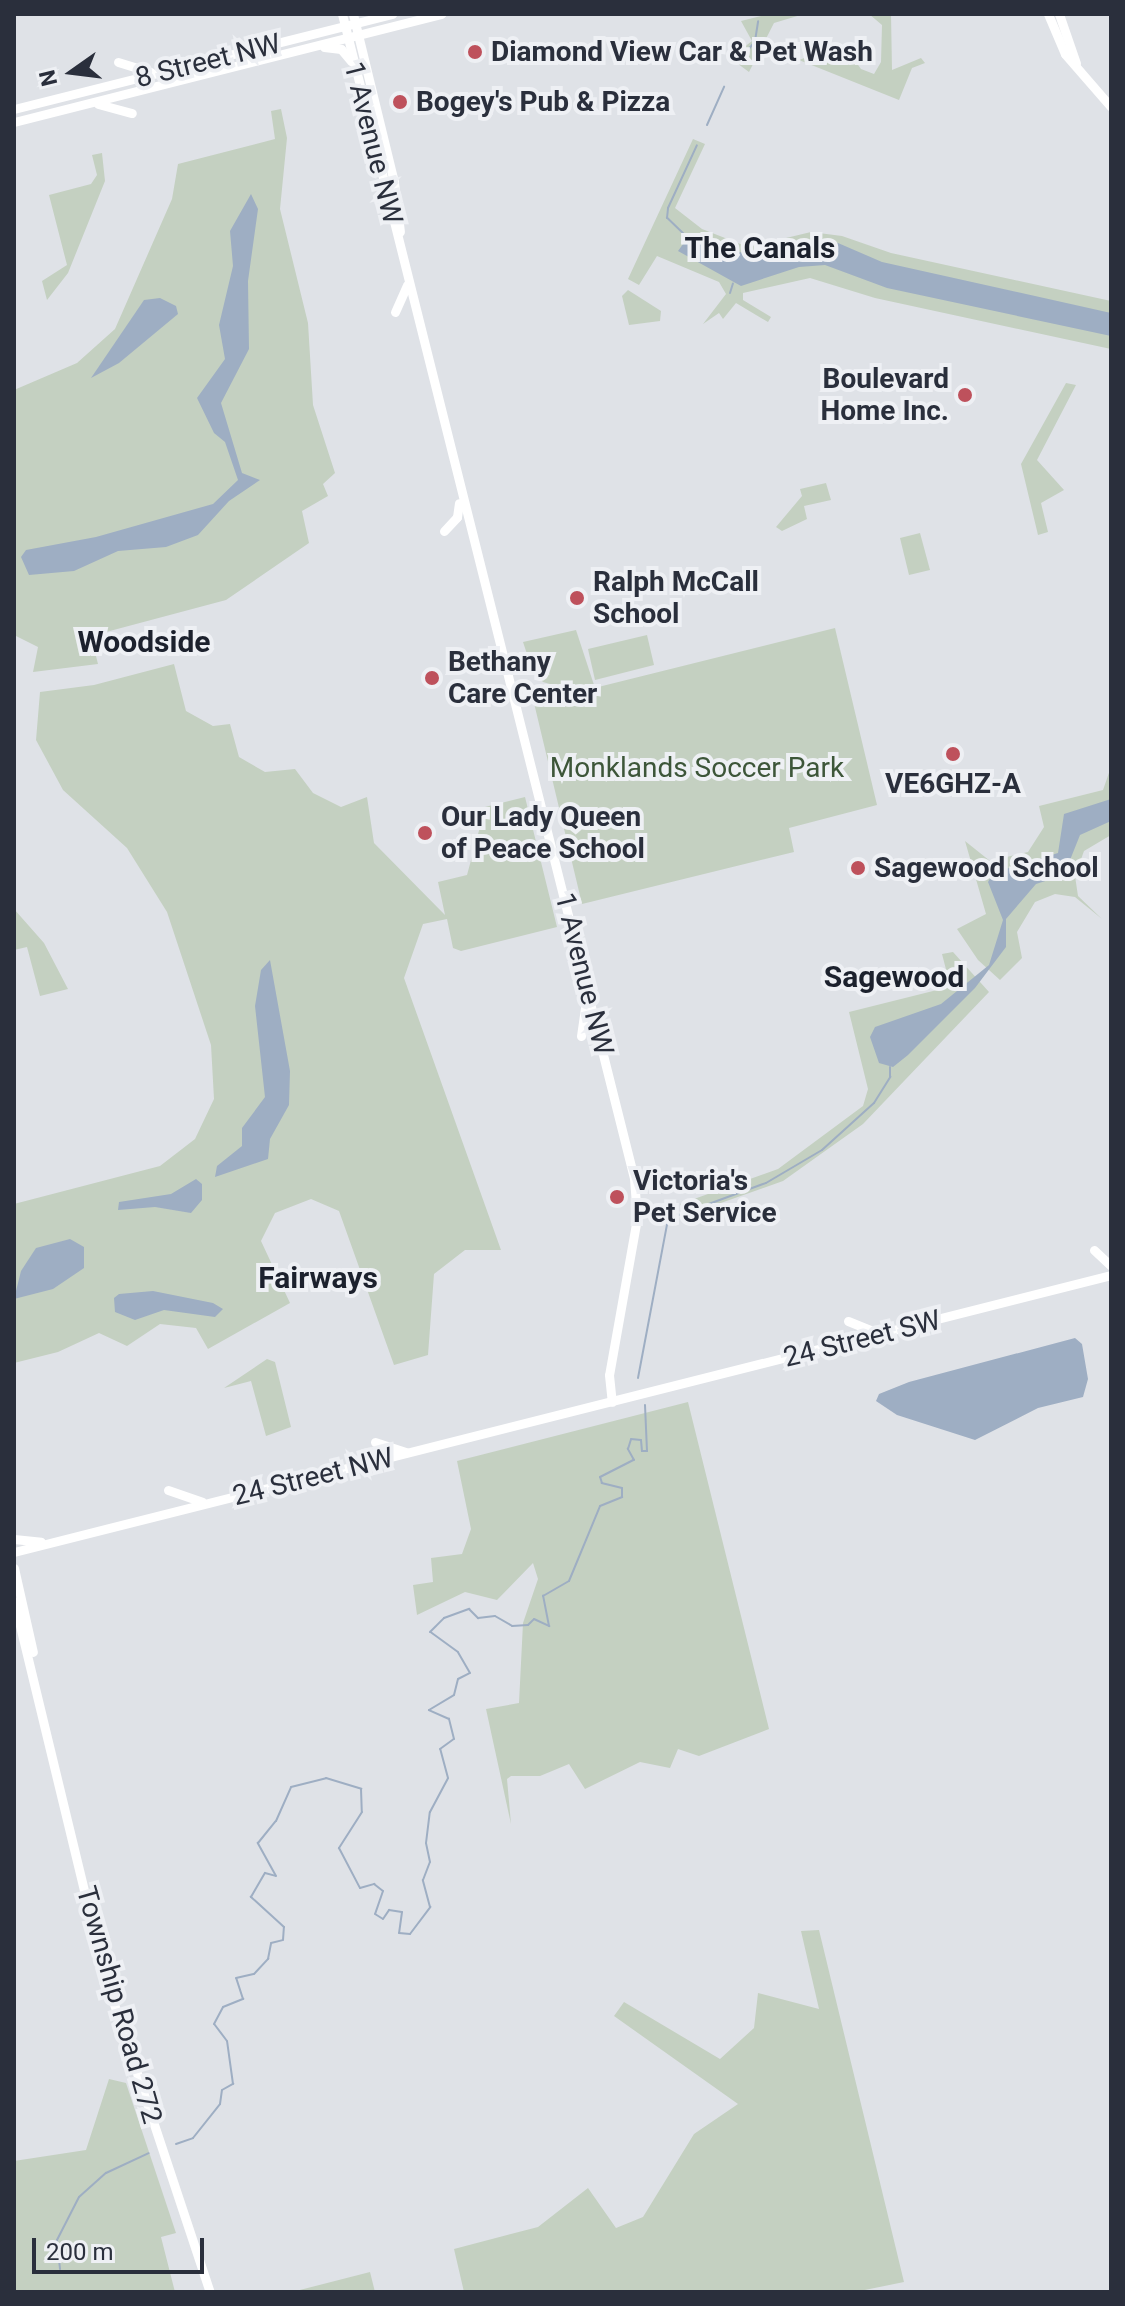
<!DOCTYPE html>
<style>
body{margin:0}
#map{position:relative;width:1125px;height:2306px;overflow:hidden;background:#dfe2e7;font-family:Roboto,sans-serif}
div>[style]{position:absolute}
.green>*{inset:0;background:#c4d0c1}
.water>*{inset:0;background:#9eaec3}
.stream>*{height:2px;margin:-1px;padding:0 1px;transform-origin:1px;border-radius:1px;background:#9eaec3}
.secondary>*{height:9px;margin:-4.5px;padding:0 4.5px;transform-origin:4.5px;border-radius:4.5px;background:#fff}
.dots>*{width:22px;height:22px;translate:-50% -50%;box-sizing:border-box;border:4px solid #eef0f4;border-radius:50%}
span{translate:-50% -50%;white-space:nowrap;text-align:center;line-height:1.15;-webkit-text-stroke:8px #eef0f4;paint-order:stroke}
.poi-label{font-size:28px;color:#2a2f3c;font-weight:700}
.left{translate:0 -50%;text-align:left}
.right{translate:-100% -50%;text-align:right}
.street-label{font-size:28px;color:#2a2f3c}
.park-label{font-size:28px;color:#3d5639}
.neighbourhood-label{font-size:30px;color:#1c212d;font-weight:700}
.frame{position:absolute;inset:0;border:16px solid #2a2f3c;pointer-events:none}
.north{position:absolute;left:32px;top:32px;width:80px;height:80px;-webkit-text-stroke:6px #eef0f4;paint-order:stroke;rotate:256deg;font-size:22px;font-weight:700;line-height:32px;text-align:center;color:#2a2f3c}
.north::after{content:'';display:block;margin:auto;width:28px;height:36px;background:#2a2f3c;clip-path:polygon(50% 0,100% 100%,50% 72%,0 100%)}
.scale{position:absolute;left:32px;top:2238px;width:172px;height:36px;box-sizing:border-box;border:4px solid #2a2f3c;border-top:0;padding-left:10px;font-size:24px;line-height:28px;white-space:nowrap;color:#2a2f3c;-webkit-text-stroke:6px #eef0f4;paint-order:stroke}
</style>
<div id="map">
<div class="green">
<div style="clip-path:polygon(769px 14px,804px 14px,774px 23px,749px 72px,730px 58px,752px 41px,741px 21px)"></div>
<div style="clip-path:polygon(869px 14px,891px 14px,892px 70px,921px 58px,925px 63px,912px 68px,899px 100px,799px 60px,826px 50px,841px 57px,851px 55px,861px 69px,874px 74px,881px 62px,882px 25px)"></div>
<div style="clip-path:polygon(281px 109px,287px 138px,280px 209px,308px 323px,313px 405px,335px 473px,323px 484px,328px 496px,302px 511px,309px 543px,226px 600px,91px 636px,98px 664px,33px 672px,38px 647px,14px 635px,14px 390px,77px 363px,115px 329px,172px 199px,178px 164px,275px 139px,271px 111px)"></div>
<div style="clip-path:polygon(693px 139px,705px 144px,675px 208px,702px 229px,748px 247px,811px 232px,842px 236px,891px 253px,1111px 301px,1111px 349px,875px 298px,810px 278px,743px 293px,743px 300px,771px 317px,768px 322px,736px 303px,723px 319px,719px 313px,703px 324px,726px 294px,719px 282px,657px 256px,639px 285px,628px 279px)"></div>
<div style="clip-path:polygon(102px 153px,105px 181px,68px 273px,47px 300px,42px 281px,67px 265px,49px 195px,91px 184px,97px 175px,92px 155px)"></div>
<div style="clip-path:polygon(628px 290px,661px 311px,660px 321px,629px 325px,622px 296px)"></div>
<div style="clip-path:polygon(1066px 383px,1076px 385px,1037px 460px,1064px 490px,1041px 503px,1048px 532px,1038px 535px,1021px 464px)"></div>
<div style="clip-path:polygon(826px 483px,831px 500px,804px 506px,807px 519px,782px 531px,776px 527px,802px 496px,800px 489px)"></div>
<div style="clip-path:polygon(920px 533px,930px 570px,909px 575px,900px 538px)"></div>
<div style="clip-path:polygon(835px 628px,877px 805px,789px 828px,794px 852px,582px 904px,534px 703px)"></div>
<div style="clip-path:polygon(576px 630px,594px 685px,570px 690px,543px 682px,532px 669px,523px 642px)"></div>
<div style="clip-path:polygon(647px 635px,654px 665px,595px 680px,588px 649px)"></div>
<div style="clip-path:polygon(174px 664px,186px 711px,213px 726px,230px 724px,239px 757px,265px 772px,295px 769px,313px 793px,341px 807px,367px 797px,374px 843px,445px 915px,438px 882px,467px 875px,481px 823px,477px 809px,525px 797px,557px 927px,461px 951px,453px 948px,447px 919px,423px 924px,404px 978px,501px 1250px,465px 1250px,434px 1274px,428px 1355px,394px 1365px,339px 1211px,311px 1199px,275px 1213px,261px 1241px,290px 1303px,208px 1349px,196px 1328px,160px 1324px,127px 1346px,99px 1333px,58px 1352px,14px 1363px,14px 1204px,160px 1166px,195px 1139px,214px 1099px,211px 1045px,167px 912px,127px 848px,63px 790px,36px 740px,40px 692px,94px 685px)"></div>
<div style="clip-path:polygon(1111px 767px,1111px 835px,1084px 851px,1075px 876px,1078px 896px,1102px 919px,1075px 897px,1055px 894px,1035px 902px,1017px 932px,1022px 958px,1000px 980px,978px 960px,957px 929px,986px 914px,965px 841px,990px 861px,1028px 852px,1044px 827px,1039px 806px,1103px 790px)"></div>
<div style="clip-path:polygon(14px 909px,44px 943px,68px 989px,40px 996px,27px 947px,14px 950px)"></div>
<div style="clip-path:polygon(953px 952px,989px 992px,863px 1124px,783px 1181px,684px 1216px,680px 1204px,778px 1169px,863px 1106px,868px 1089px,849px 1012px,945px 988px,949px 981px,942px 954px)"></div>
<div style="clip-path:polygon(267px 1359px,275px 1362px,291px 1427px,266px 1436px,251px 1381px,224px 1388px)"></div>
<div style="clip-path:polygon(688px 1402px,769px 1729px,699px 1756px,678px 1749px,670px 1768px,640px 1762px,585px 1789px,569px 1764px,540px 1776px,511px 1776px,507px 1779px,511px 1824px,486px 1709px,519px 1703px,523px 1623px,538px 1579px,533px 1563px,497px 1600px,465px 1592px,417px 1615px,413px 1585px,433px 1582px,431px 1558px,462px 1554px,471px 1529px,457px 1461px)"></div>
<div style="clip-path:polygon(819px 1930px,904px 2282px,855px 2292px,464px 2292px,454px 2249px,538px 2227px,588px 2188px,616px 2228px,643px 2217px,694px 2134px,738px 2104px,614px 2016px,624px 2002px,720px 2059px,754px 2028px,758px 1993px,819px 2009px,801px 1931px)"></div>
<div style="clip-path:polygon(109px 2079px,126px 2083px,176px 2233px,161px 2237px,175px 2292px,14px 2292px,14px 2161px,86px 2150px)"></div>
<div style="clip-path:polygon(370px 2272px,375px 2292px,292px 2292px)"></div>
</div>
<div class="water">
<div style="clip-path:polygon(251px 194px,258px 209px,248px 281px,249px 349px,221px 403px,242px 473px,260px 480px,229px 501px,198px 535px,166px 547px,118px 551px,74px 571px,29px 575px,21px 557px,26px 550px,96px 537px,213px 504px,238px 480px,225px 442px,214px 433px,197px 398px,225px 359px,219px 325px,233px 266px,230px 231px)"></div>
<div style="clip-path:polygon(689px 236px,743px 253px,811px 241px,838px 243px,882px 262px,1111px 313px,1111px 336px,887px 288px,825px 265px,799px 267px,741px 286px,678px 251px)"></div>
<div style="clip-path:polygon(160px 298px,176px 306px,178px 314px,119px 363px,91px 378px,144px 300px)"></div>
<div style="clip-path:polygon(1111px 799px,1111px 821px,1080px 835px,1064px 875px,1036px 884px,1006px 919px,1006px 947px,975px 988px,908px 1055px,893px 1067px,879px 1063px,870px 1037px,875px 1027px,941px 1004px,989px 965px,1003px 920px,988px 882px,993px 873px,1058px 853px,1064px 814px)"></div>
<div style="clip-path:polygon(270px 960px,290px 1071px,289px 1105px,270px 1139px,268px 1159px,215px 1177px,217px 1166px,242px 1146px,242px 1128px,265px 1097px,255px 1006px,261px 970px)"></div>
<div style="clip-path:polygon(196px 1179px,202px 1184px,202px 1200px,191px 1213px,155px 1207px,118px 1210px,119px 1202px,171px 1194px)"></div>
<div style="clip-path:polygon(70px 1239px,84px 1247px,84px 1268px,53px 1289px,14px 1299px,21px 1271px,36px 1248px)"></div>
<div style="clip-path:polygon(153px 1291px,213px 1303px,223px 1309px,215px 1317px,164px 1310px,135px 1320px,115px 1312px,114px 1298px,119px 1294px)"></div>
<div style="clip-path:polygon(1075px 1338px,1082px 1344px,1088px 1379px,1083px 1397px,1038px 1408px,975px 1440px,897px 1415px,876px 1401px,879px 1394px,909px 1382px)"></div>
</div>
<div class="stream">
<div style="left:739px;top:61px;width:26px;rotate:-51deg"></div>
<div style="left:755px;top:41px;width:20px;rotate:-81deg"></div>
<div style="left:707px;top:125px;width:42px;rotate:-65.9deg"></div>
<div style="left:687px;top:237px;width:28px;rotate:-136deg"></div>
<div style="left:667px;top:218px;width:10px;rotate:-84deg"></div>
<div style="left:668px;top:208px;width:69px;rotate:-65.3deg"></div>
<div style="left:730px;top:293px;width:10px;rotate:-73deg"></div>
<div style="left:638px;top:1378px;width:162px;rotate:-79.3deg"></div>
<div style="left:668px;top:1219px;width:104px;rotate:-20.2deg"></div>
<div style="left:766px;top:1183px;width:65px;rotate:-30.5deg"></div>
<div style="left:822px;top:1150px;width:70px;rotate:-42.1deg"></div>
<div style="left:874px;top:1103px;width:31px;rotate:-58deg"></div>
<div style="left:890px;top:1077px;width:10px;rotate:-90deg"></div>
<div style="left:176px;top:2144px;width:18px;rotate:-19deg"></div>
<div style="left:193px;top:2138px;width:43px;rotate:-51.5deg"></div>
<div style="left:220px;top:2104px;width:14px;rotate:-82deg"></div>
<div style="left:222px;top:2090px;width:13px;rotate:-29deg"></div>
<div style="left:233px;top:2084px;width:43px;rotate:-97.9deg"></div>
<div style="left:227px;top:2041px;width:21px;rotate:-127deg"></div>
<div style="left:214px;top:2024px;width:19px;rotate:-62deg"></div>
<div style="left:223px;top:2007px;width:22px;rotate:-22deg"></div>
<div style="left:243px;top:1999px;width:22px;rotate:-108deg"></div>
<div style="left:236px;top:1978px;width:18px;rotate:-13deg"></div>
<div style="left:254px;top:1974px;width:21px;rotate:-47deg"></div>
<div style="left:268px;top:1959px;width:16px;rotate:-79deg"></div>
<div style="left:271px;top:1943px;width:12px;rotate:-14deg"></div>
<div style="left:283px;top:1940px;width:13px;rotate:-86deg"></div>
<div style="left:284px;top:1927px;width:45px;rotate:-137.7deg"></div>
<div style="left:251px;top:1897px;width:28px;rotate:-60deg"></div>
<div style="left:265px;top:1873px;width:11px;rotate:15deg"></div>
<div style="left:276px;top:1876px;width:38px;rotate:-119deg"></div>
<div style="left:258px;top:1843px;width:28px;rotate:-51deg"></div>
<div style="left:276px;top:1821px;width:37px;rotate:-66deg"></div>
<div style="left:291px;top:1787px;width:36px;rotate:-14deg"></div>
<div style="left:326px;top:1778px;width:37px;rotate:17deg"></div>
<div style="left:361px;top:1789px;width:23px;rotate:88deg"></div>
<div style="left:362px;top:1812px;width:43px;rotate:122.6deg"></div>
<div style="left:339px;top:1848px;width:45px;rotate:62.3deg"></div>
<div style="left:360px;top:1888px;width:15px;rotate:-16deg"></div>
<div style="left:374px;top:1884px;width:11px;rotate:38deg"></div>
<div style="left:383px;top:1891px;width:24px;rotate:109deg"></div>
<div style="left:375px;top:1914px;width:9px;rotate:32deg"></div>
<div style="left:383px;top:1919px;width:11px;rotate:-56deg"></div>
<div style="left:389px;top:1910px;width:13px;rotate:9deg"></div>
<div style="left:402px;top:1912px;width:21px;rotate:98deg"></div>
<div style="left:399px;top:1933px;width:11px;rotate:5deg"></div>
<div style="left:410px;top:1934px;width:34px;rotate:-53deg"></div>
<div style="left:430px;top:1907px;width:28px;rotate:-105deg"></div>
<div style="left:423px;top:1880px;width:19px;rotate:-69deg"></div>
<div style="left:430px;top:1862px;width:19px;rotate:-102deg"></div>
<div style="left:426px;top:1843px;width:31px;rotate:-83deg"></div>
<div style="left:430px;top:1812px;width:38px;rotate:-62deg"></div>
<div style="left:448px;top:1778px;width:30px;rotate:-105deg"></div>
<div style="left:440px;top:1749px;width:17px;rotate:-36deg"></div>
<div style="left:454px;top:1739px;width:21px;rotate:-104deg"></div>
<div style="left:449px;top:1719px;width:22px;rotate:-156deg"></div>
<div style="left:429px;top:1710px;width:29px;rotate:-31deg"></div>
<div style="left:454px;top:1695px;width:16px;rotate:-76deg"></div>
<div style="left:458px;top:1679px;width:13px;rotate:-27deg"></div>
<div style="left:470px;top:1673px;width:24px;rotate:-120deg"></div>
<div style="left:458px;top:1652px;width:34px;rotate:-144deg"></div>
<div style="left:430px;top:1632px;width:20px;rotate:-45deg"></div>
<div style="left:444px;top:1618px;width:27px;rotate:-20deg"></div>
<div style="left:469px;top:1609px;width:13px;rotate:45deg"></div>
<div style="left:478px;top:1618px;width:17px;rotate:-7deg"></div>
<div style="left:495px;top:1616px;width:20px;rotate:30deg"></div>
<div style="left:512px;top:1626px;width:16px;rotate:-4deg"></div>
<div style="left:528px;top:1625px;width:8px;rotate:-45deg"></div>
<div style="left:534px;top:1619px;width:17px;rotate:25deg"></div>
<div style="left:549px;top:1626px;width:31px;rotate:-101deg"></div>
<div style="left:543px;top:1596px;width:30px;rotate:-30deg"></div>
<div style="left:569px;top:1581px;width:81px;rotate:-67.5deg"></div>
<div style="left:600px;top:1506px;width:24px;rotate:-22deg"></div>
<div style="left:622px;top:1497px;width:9px;rotate:-90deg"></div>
<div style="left:622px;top:1488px;width:21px;rotate:-166deg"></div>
<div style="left:602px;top:1483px;width:6px;rotate:-108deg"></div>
<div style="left:600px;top:1477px;width:38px;rotate:-27deg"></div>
<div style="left:634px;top:1460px;width:13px;rotate:-119deg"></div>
<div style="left:628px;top:1449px;width:10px;rotate:-73deg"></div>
<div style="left:631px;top:1439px;width:10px;rotate:6deg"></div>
<div style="left:641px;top:1440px;width:11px;rotate:85deg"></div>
<div style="left:642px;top:1451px;width:5px"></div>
<div style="left:647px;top:1451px;width:46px;rotate:-92.5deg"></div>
<div style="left:60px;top:2269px;width:29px;rotate:-96deg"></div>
<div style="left:57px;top:2240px;width:48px;rotate:-62.9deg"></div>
<div style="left:79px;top:2197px;width:36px;rotate:-42deg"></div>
<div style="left:106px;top:2173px;width:47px;rotate:-24.9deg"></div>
</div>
<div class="secondary">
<div style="left:342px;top:14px;width:1200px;rotate:75.92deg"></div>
<div style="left:634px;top:1178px;width:40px;rotate:85.7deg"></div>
<div style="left:637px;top:1218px;width:159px;rotate:100.1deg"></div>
<div style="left:609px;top:1375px;width:27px;rotate:84deg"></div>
<div style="left:353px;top:14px;width:173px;rotate:76.3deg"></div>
<div style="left:394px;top:182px;width:50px;rotate:83.2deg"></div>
<div style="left:1048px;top:14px;width:43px;rotate:67deg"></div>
<div style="left:1065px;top:54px;width:70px;rotate:49deg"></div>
<div style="left:1059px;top:14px;width:52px;rotate:70.9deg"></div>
<div style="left:324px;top:47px;width:17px;rotate:7deg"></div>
<div style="left:341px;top:49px;width:16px;rotate:50deg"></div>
<div style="left:118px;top:62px;width:34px;rotate:17deg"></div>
<div style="left:98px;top:104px;width:35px;rotate:15deg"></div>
<div style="left:14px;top:109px;width:390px;rotate:-14.1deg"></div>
<div style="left:14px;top:122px;width:441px;rotate:-14.2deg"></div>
<div style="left:395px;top:312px;width:30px;rotate:-66deg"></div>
<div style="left:444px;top:531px;width:19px;rotate:-47deg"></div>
<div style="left:457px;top:517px;width:14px;rotate:-82deg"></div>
<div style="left:581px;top:1036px;width:42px;rotate:-81.9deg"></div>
<div style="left:1094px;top:1250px;width:23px;rotate:43deg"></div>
<div style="left:848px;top:1321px;width:32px;rotate:22deg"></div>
<div style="left:375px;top:1442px;width:33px;rotate:18deg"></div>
<div style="left:168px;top:1490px;width:36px;rotate:19deg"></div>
<div style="left:14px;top:1539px;width:27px;rotate:6deg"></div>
<div style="left:14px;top:1552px;width:1131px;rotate:-14.17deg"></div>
<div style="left:14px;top:1568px;width:86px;rotate:77.3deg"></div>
<div style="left:14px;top:1601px;width:390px;rotate:76.4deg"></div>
<div style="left:106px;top:1980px;width:329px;rotate:71.6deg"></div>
</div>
<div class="dots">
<div style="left:475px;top:52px;background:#be515c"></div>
<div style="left:400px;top:102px;background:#be515c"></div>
<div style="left:965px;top:395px;background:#be515c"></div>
<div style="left:577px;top:598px;background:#be515c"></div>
<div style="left:432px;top:678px;background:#be515c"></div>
<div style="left:953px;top:754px;background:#be515c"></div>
<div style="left:425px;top:833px;background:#be515c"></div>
<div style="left:858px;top:868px;background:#be515c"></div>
<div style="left:617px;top:1197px;background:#be515c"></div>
</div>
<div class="poi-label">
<span class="left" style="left:491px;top:52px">Diamond View Car &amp; Pet Wash</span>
<span class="left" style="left:416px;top:102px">Bogey's Pub &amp; Pizza</span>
<span class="right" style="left:949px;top:395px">Boulevard<br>Home Inc.</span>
<span class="left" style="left:593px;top:598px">Ralph McCall<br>School</span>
<span class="left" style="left:448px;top:678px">Bethany<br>Care Center</span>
<span style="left:953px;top:784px">VE6GHZ-A</span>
<span class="left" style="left:441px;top:833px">Our Lady Queen<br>of Peace School</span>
<span class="left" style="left:874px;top:868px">Sagewood School</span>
<span class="left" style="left:633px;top:1197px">Victoria's<br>Pet Service</span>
</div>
<div class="street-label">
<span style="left:208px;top:61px;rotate:-14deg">8 Street NW</span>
<span style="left:373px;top:143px;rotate:76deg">1 Avenue NW</span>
<span style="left:584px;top:974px;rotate:76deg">1 Avenue NW</span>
<span style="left:862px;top:1339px;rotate:-14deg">24 Street SW</span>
<span style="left:313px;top:1477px;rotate:-14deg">24 Street NW</span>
<span style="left:119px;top:2005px;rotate:74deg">Township Road 272</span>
</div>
<div class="park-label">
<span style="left:697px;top:768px">Monklands Soccer Park</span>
</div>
<div class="neighbourhood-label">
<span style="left:760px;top:248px">The Canals</span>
<span style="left:144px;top:642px">Woodside</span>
<span style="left:894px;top:977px">Sagewood</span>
<span style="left:318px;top:1278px">Fairways</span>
</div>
<div class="frame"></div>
<div class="north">N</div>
<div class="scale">200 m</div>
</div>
